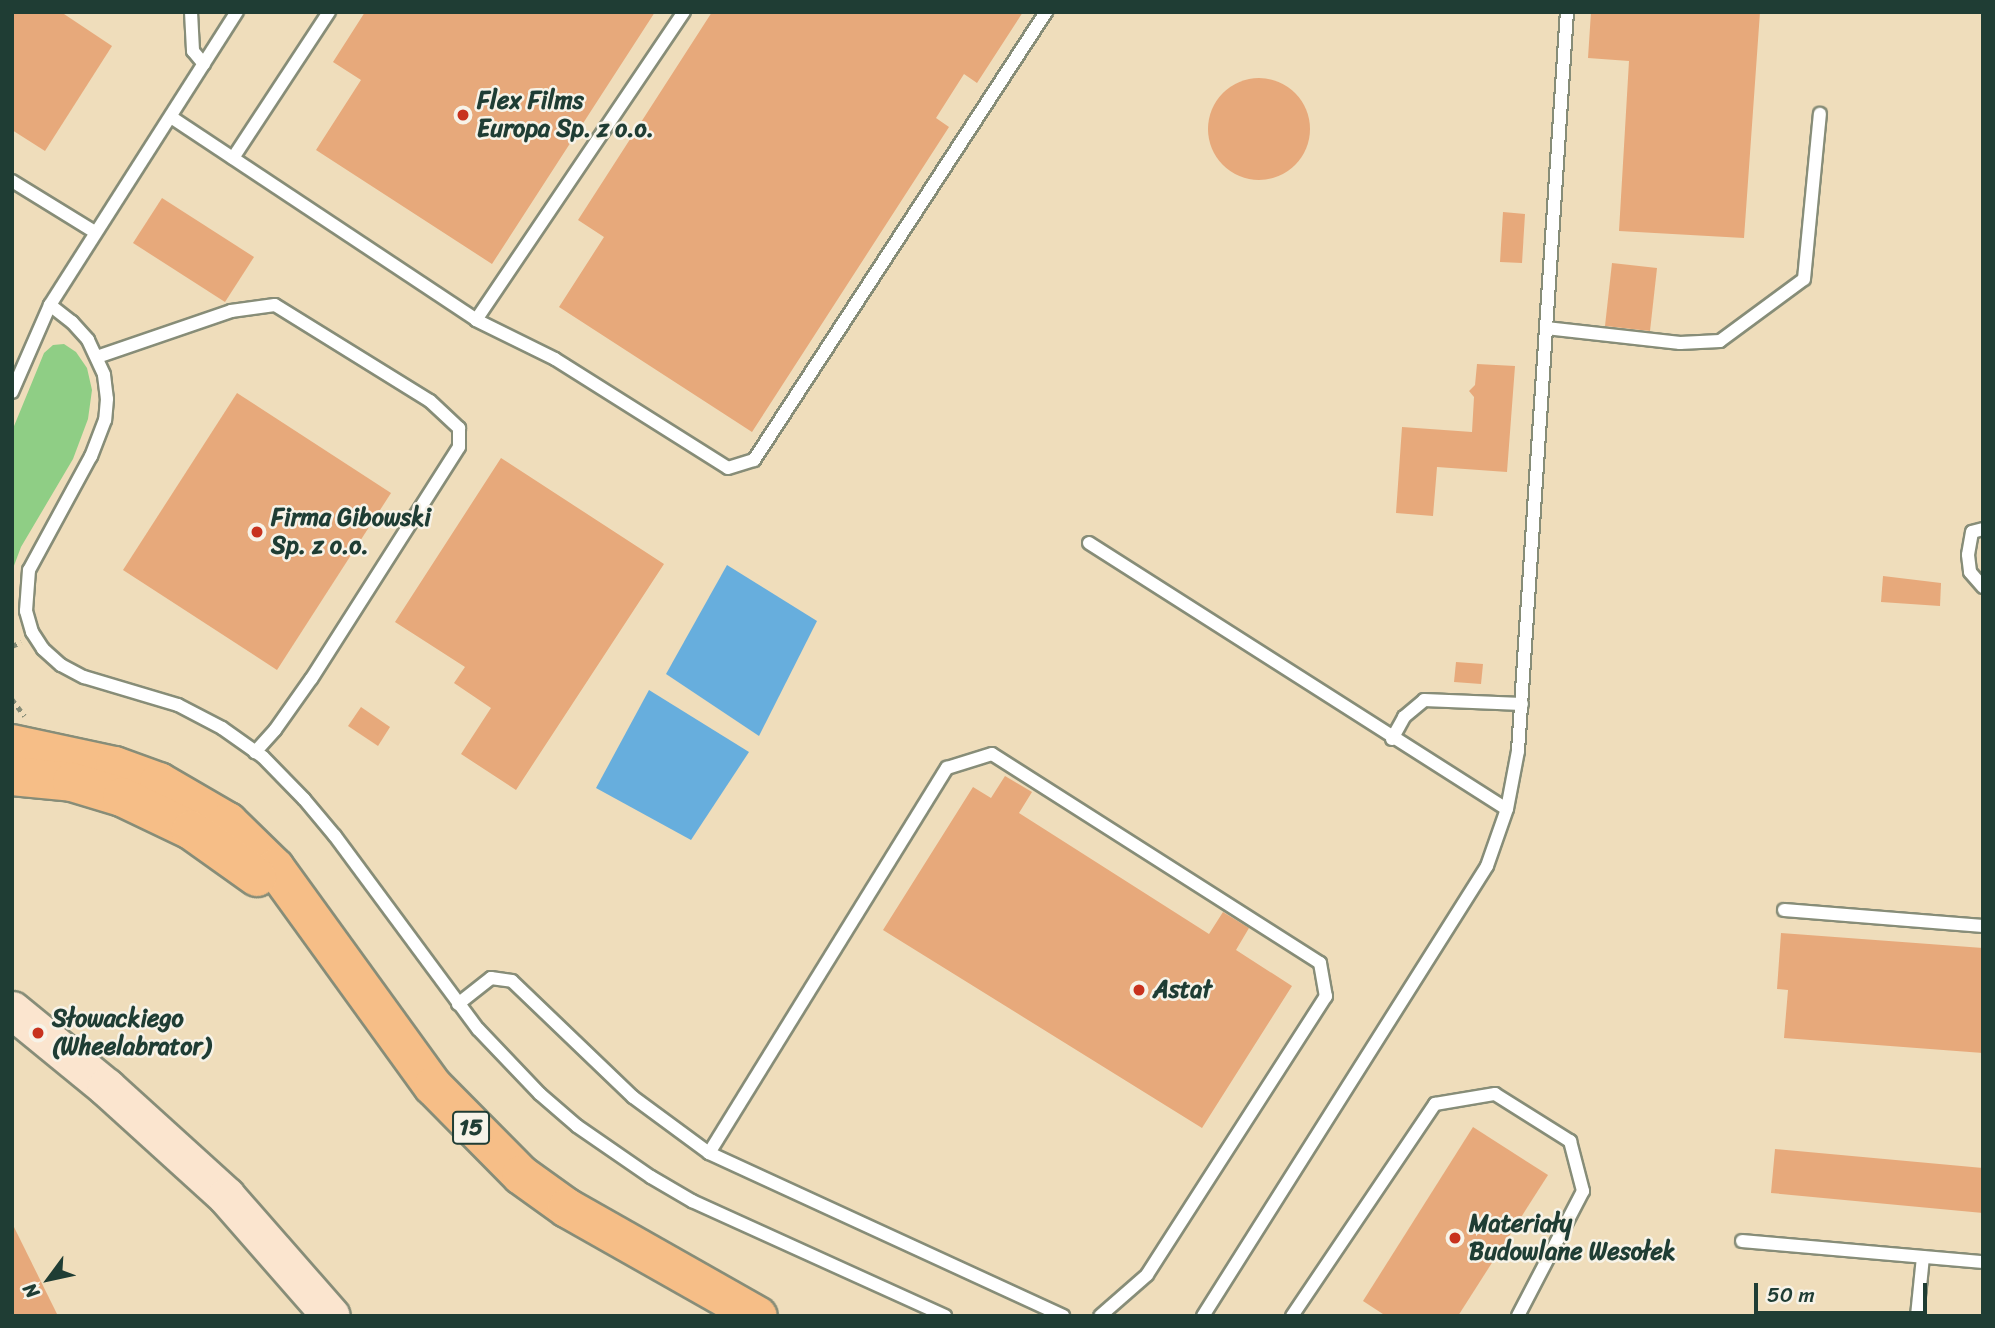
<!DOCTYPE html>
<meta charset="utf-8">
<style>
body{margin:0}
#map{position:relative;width:1995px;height:1328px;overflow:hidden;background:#efddbb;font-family:Sriracha,sans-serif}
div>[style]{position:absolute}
.green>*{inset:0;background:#8fce85}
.water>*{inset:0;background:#67aedd}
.building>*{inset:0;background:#e7a97b}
.round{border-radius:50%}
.path>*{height:4.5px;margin-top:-2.25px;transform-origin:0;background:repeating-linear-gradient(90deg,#878d78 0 5px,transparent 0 10px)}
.roads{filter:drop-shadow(2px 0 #878d78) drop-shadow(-2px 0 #878d78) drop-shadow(0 2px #878d78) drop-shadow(0 -2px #878d78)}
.lane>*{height:12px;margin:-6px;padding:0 6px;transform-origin:6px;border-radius:6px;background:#fff}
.secondary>*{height:37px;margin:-18.5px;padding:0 18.5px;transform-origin:18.5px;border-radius:18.5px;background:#fbe5cf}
.primary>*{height:38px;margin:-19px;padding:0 19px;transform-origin:19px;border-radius:19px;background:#f6be87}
.dots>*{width:19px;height:19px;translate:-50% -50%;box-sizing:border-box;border:4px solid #f7f3e8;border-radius:50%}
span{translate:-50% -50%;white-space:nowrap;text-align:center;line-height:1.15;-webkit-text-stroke:5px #f7f3e8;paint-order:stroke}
.shield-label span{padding:2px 5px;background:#f7f3e8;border:2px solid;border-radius:5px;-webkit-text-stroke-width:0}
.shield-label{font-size:23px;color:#1f3d34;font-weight:700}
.poi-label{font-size:24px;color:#1f3d34;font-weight:700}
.left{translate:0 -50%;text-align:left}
.frame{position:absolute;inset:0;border:14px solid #1f3d34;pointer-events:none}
.north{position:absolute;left:14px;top:1244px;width:70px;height:70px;-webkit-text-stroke:5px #f7f3e8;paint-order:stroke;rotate:237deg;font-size:19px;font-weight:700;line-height:28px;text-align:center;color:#1f3d34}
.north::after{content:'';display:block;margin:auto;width:24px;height:32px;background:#1f3d34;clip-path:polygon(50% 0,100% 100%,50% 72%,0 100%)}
.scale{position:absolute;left:1754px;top:1283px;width:173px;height:32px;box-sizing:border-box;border:4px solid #1f3d34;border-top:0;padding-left:9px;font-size:21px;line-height:24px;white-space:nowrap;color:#1f3d34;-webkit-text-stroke:5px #f7f3e8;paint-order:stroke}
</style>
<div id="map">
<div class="green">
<div style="clip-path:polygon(64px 344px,76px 352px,87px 368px,92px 390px,88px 419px,73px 459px,21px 547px,12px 571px,12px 431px,44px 353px,53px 345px)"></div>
</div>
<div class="water">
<div style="clip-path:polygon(727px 565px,817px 621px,759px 736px,666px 674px)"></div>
<div style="clip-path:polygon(649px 690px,749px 752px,691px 840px,596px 788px)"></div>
</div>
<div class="building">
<div style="clip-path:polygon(12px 12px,61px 12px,112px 46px,45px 151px,12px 130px)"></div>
<div style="clip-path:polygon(365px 12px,655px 12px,492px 264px,316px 150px,361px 80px,333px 62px)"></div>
<div style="clip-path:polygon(712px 12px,1023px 12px,977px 83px,964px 74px,936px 118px,949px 127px,752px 432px,559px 307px,604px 237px,578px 220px)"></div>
<div style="clip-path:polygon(1591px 12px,1760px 12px,1744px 238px,1619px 231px,1629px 61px,1588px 58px)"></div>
<div class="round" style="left:1208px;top:78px;width:102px;height:102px"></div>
<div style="clip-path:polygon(162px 198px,254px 257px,225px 302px,133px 243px)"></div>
<div style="clip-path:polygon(1503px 212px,1525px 214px,1522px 263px,1500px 262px)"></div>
<div style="clip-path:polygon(1612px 263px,1657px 268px,1650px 331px,1605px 326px)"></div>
<div style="clip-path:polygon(1477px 364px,1515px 366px,1507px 472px,1437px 467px,1433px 516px,1396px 513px,1402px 427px,1472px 432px,1474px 397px,1469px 391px,1475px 385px)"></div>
<div style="clip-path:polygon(237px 393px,391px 493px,277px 670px,123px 570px)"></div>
<div style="clip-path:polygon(501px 458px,664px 564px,516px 790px,461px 754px,491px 708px,454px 683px,465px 667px,395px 622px)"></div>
<div style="clip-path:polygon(1883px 576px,1941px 583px,1940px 606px,1881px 602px)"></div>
<div style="clip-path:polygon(1456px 662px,1483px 664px,1481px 684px,1454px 682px)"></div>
<div style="clip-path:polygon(361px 707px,390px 727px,378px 746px,348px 726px)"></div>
<div style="clip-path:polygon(1005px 776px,1032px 792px,1019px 813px,1209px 934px,1223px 912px,1249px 928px,1236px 950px,1292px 986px,1202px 1128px,883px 930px,973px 787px,991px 798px)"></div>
<div style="clip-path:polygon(1781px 933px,1983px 948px,1983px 1053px,1784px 1038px,1788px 990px,1777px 989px)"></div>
<div style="clip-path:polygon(1473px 1127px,1548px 1175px,1458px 1316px,1386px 1316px,1363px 1301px)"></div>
<div style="clip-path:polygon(1775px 1149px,1983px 1168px,1983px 1213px,1771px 1193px)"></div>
<div style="clip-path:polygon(12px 1223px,58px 1316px,12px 1316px)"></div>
</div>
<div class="path">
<div style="left:12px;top:646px;width:10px;rotate:-24deg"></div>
<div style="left:12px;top:699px;width:21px;rotate:53deg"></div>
</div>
<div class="roads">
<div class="lane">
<div style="left:191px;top:12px;width:39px;rotate:87deg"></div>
<div style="left:193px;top:51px;width:17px;rotate:50deg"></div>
<div style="left:171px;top:117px;width:366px;rotate:33.6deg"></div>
<div style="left:476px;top:320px;width:372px;rotate:-56deg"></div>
<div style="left:233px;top:158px;width:175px;rotate:-56.7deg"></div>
<div style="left:12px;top:181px;width:97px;rotate:31.6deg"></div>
<div style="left:50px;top:305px;width:28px;rotate:38deg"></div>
<div style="left:72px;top:322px;width:24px;rotate:48deg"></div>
<div style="left:88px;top:340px;width:38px;rotate:65deg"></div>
<div style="left:104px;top:375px;width:24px;rotate:83deg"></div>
<div style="left:107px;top:399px;width:21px;rotate:95deg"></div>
<div style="left:105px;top:420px;width:39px;rotate:111deg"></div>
<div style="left:91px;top:456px;width:130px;rotate:118.5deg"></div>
<div style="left:29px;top:570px;width:41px;rotate:94.2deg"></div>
<div style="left:26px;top:611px;width:22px;rotate:74deg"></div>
<div style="left:32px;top:632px;width:20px;rotate:57deg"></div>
<div style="left:43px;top:649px;width:24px;rotate:42deg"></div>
<div style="left:61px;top:665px;width:26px;rotate:28deg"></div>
<div style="left:84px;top:677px;width:98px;rotate:16.6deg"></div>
<div style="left:178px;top:705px;width:50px;rotate:27.6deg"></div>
<div style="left:222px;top:728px;width:50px;rotate:35.3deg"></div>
<div style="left:263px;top:757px;width:59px;rotate:45.7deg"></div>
<div style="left:304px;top:799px;width:48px;rotate:50deg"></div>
<div style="left:335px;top:836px;width:240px;rotate:53.5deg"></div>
<div style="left:478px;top:1029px;width:90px;rotate:46.4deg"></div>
<div style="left:540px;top:1094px;width:49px;rotate:40.9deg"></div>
<div style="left:577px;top:1126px;width:90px;rotate:34.6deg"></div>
<div style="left:651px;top:1177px;width:48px;rotate:30.3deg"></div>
<div style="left:692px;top:1201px;width:278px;rotate:24.4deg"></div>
<div style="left:476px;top:320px;width:88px;rotate:26.3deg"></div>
<div style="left:555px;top:359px;width:204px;rotate:32.2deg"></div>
<div style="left:728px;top:468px;width:27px;rotate:-17deg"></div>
<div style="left:754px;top:460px;width:535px;rotate:-56.9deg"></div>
<div style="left:1546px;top:328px;width:135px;rotate:6.4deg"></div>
<div style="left:1680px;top:343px;width:40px;rotate:-2.9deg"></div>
<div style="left:1720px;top:341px;width:104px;rotate:-36.4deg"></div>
<div style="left:1804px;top:279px;width:166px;rotate:-84.5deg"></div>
<div style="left:97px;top:357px;width:142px;rotate:-18.9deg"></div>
<div style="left:231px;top:311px;width:44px;rotate:-7.8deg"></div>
<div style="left:275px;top:305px;width:182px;rotate:31.8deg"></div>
<div style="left:430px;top:401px;width:40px;rotate:43deg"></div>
<div style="left:459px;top:428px;width:19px;rotate:90deg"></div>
<div style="left:459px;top:447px;width:275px;rotate:122.5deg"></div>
<div style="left:311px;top:679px;width:62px;rotate:125.2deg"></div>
<div style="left:275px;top:730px;width:30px;rotate:132deg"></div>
<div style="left:12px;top:392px;width:95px;rotate:-66.4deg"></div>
<div style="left:50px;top:305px;width:348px;rotate:-57.5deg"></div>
<div style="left:1983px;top:529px;width:11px;rotate:165deg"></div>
<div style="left:1972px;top:532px;width:23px;rotate:100deg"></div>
<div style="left:1968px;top:555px;width:17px;rotate:83deg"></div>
<div style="left:1970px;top:572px;width:20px;rotate:49deg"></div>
<div style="left:1089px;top:543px;width:495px;rotate:32.5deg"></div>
<div style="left:1392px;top:739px;width:25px;rotate:-61deg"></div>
<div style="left:1404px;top:717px;width:26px;rotate:-40deg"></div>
<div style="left:1424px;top:700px;width:98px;rotate:2.3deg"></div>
<div style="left:1784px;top:910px;width:200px;rotate:4.6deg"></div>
<div style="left:458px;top:1004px;width:42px;rotate:-38.2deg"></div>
<div style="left:491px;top:978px;width:21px;rotate:8deg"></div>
<div style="left:512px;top:981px;width:168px;rotate:43.8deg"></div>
<div style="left:633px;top:1097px;width:94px;rotate:36.4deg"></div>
<div style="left:709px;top:1153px;width:390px;rotate:24.7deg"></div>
<div style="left:709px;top:1153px;width:453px;rotate:-58.3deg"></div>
<div style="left:947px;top:768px;width:47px;rotate:-17.3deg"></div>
<div style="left:992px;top:754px;width:389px;rotate:32.5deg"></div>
<div style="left:1320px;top:963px;width:34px;rotate:80deg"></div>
<div style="left:1326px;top:996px;width:331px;rotate:122.7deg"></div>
<div style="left:1147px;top:1275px;width:62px;rotate:138.9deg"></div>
<div style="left:1742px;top:1241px;width:242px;rotate:5deg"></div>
<div style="left:1203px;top:1316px;width:532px;rotate:-57.74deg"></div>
<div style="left:1487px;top:866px;width:60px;rotate:-70.7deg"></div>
<div style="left:1507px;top:809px;width:59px;rotate:-79.3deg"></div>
<div style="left:1518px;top:751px;width:741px;rotate:-86.21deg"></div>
<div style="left:1292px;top:1316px;width:256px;rotate:-56deg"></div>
<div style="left:1435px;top:1104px;width:61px;rotate:-9.5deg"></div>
<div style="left:1495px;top:1094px;width:89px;rotate:32.1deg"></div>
<div style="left:1570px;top:1141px;width:52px;rotate:75.4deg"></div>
<div style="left:1583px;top:1191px;width:141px;rotate:117.5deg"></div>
<div style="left:1917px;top:1316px;width:59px;rotate:-84.2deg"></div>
</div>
<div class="secondary">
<div style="left:12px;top:1010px;width:122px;rotate:39.3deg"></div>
<div style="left:106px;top:1087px;width:162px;rotate:42.2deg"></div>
<div style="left:226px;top:1196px;width:159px;rotate:48.8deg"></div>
</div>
<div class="primary">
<div style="left:12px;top:744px;width:105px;rotate:12.1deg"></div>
<div style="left:115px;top:766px;width:47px;rotate:20deg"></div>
<div style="left:159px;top:782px;width:80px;rotate:30.1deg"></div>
<div style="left:228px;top:822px;width:66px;rotate:44.4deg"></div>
<div style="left:275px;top:868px;width:269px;rotate:54.1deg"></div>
<div style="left:433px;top:1086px;width:125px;rotate:45.3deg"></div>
<div style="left:521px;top:1175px;width:57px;rotate:35.7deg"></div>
<div style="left:567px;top:1208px;width:219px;rotate:29.5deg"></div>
<div style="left:12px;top:776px;width:60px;rotate:5.7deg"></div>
<div style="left:72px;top:782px;width:52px;rotate:16.7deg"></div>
<div style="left:122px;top:797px;width:76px;rotate:25.6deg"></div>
<div style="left:191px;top:830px;width:81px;rotate:35.5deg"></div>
</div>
</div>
<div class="dots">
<div style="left:463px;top:115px;background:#c8321e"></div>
<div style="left:257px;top:532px;background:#c8321e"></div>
<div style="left:1139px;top:990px;background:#c8321e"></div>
<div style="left:38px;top:1033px;background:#c8321e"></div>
<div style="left:1455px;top:1238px;background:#c8321e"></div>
</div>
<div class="shield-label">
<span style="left:471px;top:1128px">15</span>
</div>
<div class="poi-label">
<span class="left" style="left:477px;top:115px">Flex Films<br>Europa Sp. z o.o.</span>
<span class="left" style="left:271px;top:532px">Firma Gibowski<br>Sp. z o.o.</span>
<span class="left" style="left:1153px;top:990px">Astat</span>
<span class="left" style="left:52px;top:1033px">Słowackiego<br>(Wheelabrator)</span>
<span class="left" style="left:1469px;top:1238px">Materiały<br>Budowlane Wesołek</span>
</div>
<div class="frame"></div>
<div class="north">N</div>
<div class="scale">50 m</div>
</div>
